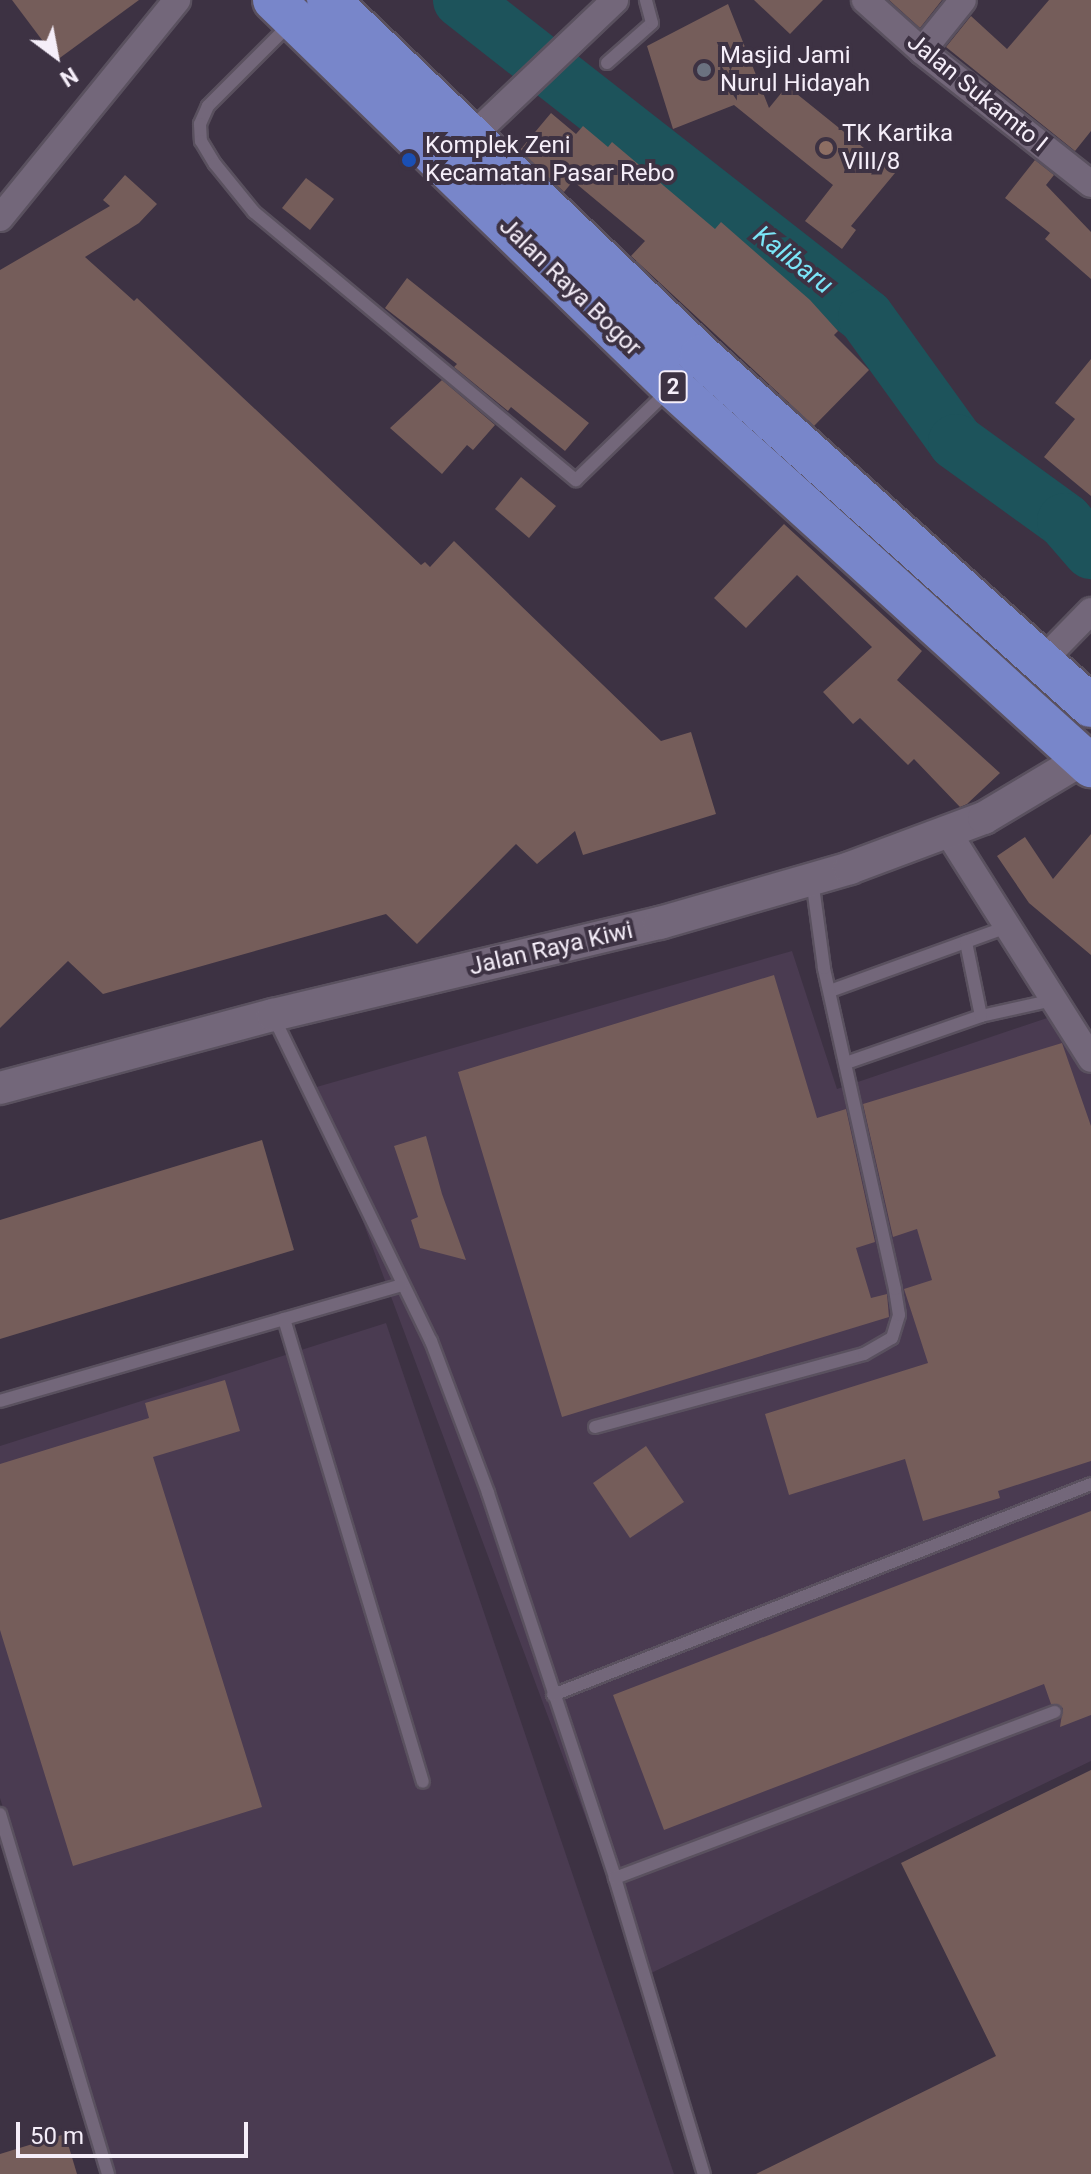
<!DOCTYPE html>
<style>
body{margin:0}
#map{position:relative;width:1091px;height:2174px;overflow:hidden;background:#3d3243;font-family:Roboto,sans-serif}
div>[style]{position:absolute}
.built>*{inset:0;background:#4a3b51}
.river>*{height:56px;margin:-28px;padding:0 28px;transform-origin:28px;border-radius:28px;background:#1d535b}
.building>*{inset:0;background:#755d5a}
.roads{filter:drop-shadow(2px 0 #5a515f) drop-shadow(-2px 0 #5a515f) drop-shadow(0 2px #5a515f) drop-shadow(0 -2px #5a515f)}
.service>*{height:12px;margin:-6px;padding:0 6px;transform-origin:6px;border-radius:6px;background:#73677a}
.minor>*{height:26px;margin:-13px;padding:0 13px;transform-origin:13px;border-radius:13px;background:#73677a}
.tertiary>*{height:32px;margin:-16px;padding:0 16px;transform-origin:16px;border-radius:16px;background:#73677a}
.trunk>*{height:42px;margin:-21px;padding:0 21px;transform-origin:21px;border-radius:21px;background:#7886ca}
.dots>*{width:22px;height:22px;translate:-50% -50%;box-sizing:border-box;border:4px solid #3d3243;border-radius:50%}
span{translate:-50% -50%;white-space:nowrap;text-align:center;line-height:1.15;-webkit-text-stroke:8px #3d3243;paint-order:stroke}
.shield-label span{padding:2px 6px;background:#3d3243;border:2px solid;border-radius:6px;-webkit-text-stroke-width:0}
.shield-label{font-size:22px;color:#f5eef9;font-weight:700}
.poi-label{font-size:24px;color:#f5eef9}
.left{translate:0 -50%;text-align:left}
.street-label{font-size:24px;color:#f5eef9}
.water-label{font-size:26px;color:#7be6f8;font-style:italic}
.north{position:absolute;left:16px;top:16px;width:80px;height:80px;-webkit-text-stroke:6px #3d3243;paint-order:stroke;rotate:148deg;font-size:22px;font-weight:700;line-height:32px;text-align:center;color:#f5eef9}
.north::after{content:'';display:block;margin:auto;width:28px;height:36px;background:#f5eef9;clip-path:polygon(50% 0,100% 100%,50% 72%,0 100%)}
.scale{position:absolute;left:16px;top:2122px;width:232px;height:36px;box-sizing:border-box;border:4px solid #f5eef9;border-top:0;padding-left:10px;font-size:24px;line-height:28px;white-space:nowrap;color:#f5eef9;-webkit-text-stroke:6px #3d3243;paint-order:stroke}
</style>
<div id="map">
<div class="built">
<div style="clip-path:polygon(792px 951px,837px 1089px,1053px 1016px,1091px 1070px,1091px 1761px,645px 1976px,313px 1088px)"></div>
<div style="clip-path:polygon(386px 1323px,674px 2174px,116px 2174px,0 1798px,0 1446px)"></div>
</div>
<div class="river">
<div style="left:461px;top:0;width:514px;rotate:38.05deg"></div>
<div style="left:866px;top:317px;width:154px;rotate:54.2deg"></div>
<div style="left:956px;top:442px;width:135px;rotate:35.9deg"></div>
<div style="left:1065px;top:521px;width:40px;rotate:49deg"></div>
</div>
<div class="building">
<div style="clip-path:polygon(12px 0,139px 0,57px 60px)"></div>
<div style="clip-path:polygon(754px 0,823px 0,790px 34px)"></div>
<div style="clip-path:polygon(889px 0,942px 0,920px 28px)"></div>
<div style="clip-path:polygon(1049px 0,1091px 0,1091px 131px,1075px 151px,946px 47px,971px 16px,1007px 49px)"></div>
<div style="clip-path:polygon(728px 4px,769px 108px,787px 86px,895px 173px,851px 226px,856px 230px,842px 249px,805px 221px,833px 185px,734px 105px,673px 129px,647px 46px)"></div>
<div style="clip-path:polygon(551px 113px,576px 134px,583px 126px,608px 147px,612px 142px,715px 229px,721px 222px,810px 300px,838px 331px,834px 335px,869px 370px,814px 426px,631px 256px,645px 241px,573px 181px,564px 192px,520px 150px)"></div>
<div style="clip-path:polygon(1035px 160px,1054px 175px,1046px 185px,1091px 232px,1091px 279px,1045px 239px,1050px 233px,1005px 198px)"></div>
<div style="clip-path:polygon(125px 175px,157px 204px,139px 223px,85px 257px,134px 301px,137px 298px,421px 565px,425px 562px,430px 567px,454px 541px,661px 741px,691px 732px,716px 814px,583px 855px,575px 831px,537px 864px,516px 844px,417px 944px,386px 914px,103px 994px,68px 961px,0 1028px,0 270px,110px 206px,103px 200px)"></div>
<div style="clip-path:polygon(306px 178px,334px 199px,310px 230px,282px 208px)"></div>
<div style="clip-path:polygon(407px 278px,589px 423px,565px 451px,511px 407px,508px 411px,454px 367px,457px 364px,385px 308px)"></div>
<div style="clip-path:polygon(1091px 359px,1091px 496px,1044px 457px,1075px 419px,1055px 403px)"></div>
<div style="clip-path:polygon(442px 380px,495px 425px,473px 450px,467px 445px,442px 474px,390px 428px)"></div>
<div style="clip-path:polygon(521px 477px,556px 506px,529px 538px,495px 509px)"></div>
<div style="clip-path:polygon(784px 524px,922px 651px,897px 680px,1000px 773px,967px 804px,960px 807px,914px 759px,908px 765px,860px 718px,853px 724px,823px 692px,872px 647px,797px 575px,746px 628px,714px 598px)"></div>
<div style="clip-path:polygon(1091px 834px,1091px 955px,1029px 903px,997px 856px,1025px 837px,1053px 879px)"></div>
<div style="clip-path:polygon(774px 975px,817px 1118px,846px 1109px,875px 1242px,856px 1248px,871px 1298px,887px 1294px,889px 1317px,562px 1417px,458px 1072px)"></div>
<div style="clip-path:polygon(1062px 1043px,1091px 1126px,1091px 1461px,998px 1491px,1000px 1498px,923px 1521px,905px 1459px,789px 1495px,765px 1414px,928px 1363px,904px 1289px,932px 1280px,917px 1229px,893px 1237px,863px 1104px)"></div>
<div style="clip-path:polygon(426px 1136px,442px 1194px,466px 1260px,420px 1248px,411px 1220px,418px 1217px,394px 1146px)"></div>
<div style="clip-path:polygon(262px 1140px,294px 1250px,0 1339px,0 1220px)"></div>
<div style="clip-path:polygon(225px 1380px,240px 1431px,153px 1457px,262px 1807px,73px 1866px,0 1630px,0 1464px,149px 1418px,145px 1403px)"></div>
<div style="clip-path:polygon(646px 1446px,684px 1502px,630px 1538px,593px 1483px)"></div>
<div style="clip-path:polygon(1091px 1511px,1091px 1715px,1060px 1727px,1063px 1708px,1051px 1704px,1044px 1684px,664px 1830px,613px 1695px)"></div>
<div style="clip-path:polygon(1091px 1770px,1091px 2174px,756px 2174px,996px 2056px,901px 1863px)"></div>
<div style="clip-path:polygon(65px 2134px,77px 2174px,0 2174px,0 2154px)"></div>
</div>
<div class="roads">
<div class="service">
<div style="left:289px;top:25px;width:115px;rotate:135deg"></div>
<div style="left:208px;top:106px;width:20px;rotate:114deg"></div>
<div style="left:200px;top:124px;width:17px;rotate:87deg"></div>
<div style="left:201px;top:141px;width:27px;rotate:59deg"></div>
<div style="left:215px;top:164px;width:62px;rotate:50.9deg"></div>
<div style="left:254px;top:212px;width:419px;rotate:39.8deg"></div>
<div style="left:576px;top:480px;width:129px;rotate:-44.1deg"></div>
<div style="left:607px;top:63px;width:60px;rotate:-41.6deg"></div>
<div style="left:652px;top:23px;width:24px;rotate:-105deg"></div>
<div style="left:830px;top:991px;width:188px;rotate:-19.9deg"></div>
<div style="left:981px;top:1016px;width:74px;rotate:-12.5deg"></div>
<div style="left:274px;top:1018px;width:359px;rotate:64.1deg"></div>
<div style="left:431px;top:1341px;width:162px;rotate:69.4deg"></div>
<div style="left:488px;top:1493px;width:405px;rotate:71.7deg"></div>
<div style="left:615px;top:1878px;width:309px;rotate:73.3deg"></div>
<div style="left:846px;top:1063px;width:143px;rotate:-19.2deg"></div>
<div style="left:981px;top:1016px;width:76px;rotate:-101.5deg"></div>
<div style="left:284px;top:1319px;width:483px;rotate:73.3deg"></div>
<div style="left:0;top:1401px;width:417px;rotate:-16.1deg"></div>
<div style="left:595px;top:1427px;width:279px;rotate:-15.2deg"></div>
<div style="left:864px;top:1354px;width:32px;rotate:-30deg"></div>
<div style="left:892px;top:1338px;width:24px;rotate:-73deg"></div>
<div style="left:899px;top:1315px;width:26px;rotate:-99deg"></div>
<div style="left:895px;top:1289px;width:329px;rotate:-102.5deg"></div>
<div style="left:824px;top:968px;width:90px;rotate:-97.7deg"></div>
<div style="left:553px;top:1695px;width:578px;rotate:-21.41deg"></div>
<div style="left:0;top:1814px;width:376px;rotate:73.3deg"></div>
<div style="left:615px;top:1878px;width:470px;rotate:-20.7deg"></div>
</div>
<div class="minor">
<div style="left:865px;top:0;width:76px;rotate:41.8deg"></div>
<div style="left:922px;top:51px;width:215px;rotate:38.2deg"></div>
<div style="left:922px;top:51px;width:65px;rotate:-51.2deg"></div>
<div style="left:463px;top:145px;width:210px;rotate:-43.6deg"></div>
<div style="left:0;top:218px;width:281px;rotate:-50.9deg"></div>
<div style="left:1042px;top:661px;width:70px;rotate:-45.6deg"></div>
<div style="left:949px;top:834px;width:266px;rotate:57.7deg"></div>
</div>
<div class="tertiary">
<div style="left:0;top:1088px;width:283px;rotate:-15deg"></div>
<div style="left:273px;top:1015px;width:398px;rotate:-13.4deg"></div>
<div style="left:660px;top:923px;width:198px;rotate:-16.1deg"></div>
<div style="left:850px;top:868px;width:143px;rotate:-20.5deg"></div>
<div style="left:984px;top:818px;width:125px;rotate:-30.9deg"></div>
</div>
<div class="trunk">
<div style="left:274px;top:0;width:554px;rotate:44.12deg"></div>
<div style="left:672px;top:386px;width:566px;rotate:42.21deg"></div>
<div style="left:328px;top:0;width:516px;rotate:43.66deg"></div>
<div style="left:701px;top:356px;width:524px;rotate:41.91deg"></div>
</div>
</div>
<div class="dots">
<div style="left:704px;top:70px;background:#6b7280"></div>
<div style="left:826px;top:148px;background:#8d6e63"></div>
<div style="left:409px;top:160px;background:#1a4fb4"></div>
</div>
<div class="shield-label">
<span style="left:673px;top:387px">2</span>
</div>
<div class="poi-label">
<span class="left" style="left:720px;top:70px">Masjid Jami<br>Nurul Hidayah</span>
<span class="left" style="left:842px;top:148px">TK Kartika<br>VIII/8</span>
<span class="left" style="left:425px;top:160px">Komplek Zeni<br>Kecamatan Pasar Rebo</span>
</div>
<div class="street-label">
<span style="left:977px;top:93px;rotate:39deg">Jalan Sukamto I</span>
<span style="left:570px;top:287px;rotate:44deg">Jalan Raya Bogor</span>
<span style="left:551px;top:949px;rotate:-13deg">Jalan Raya Kiwi</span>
</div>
<div class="water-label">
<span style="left:793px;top:260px;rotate:38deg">Kalibaru</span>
</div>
<div class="north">N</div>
<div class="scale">50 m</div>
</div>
